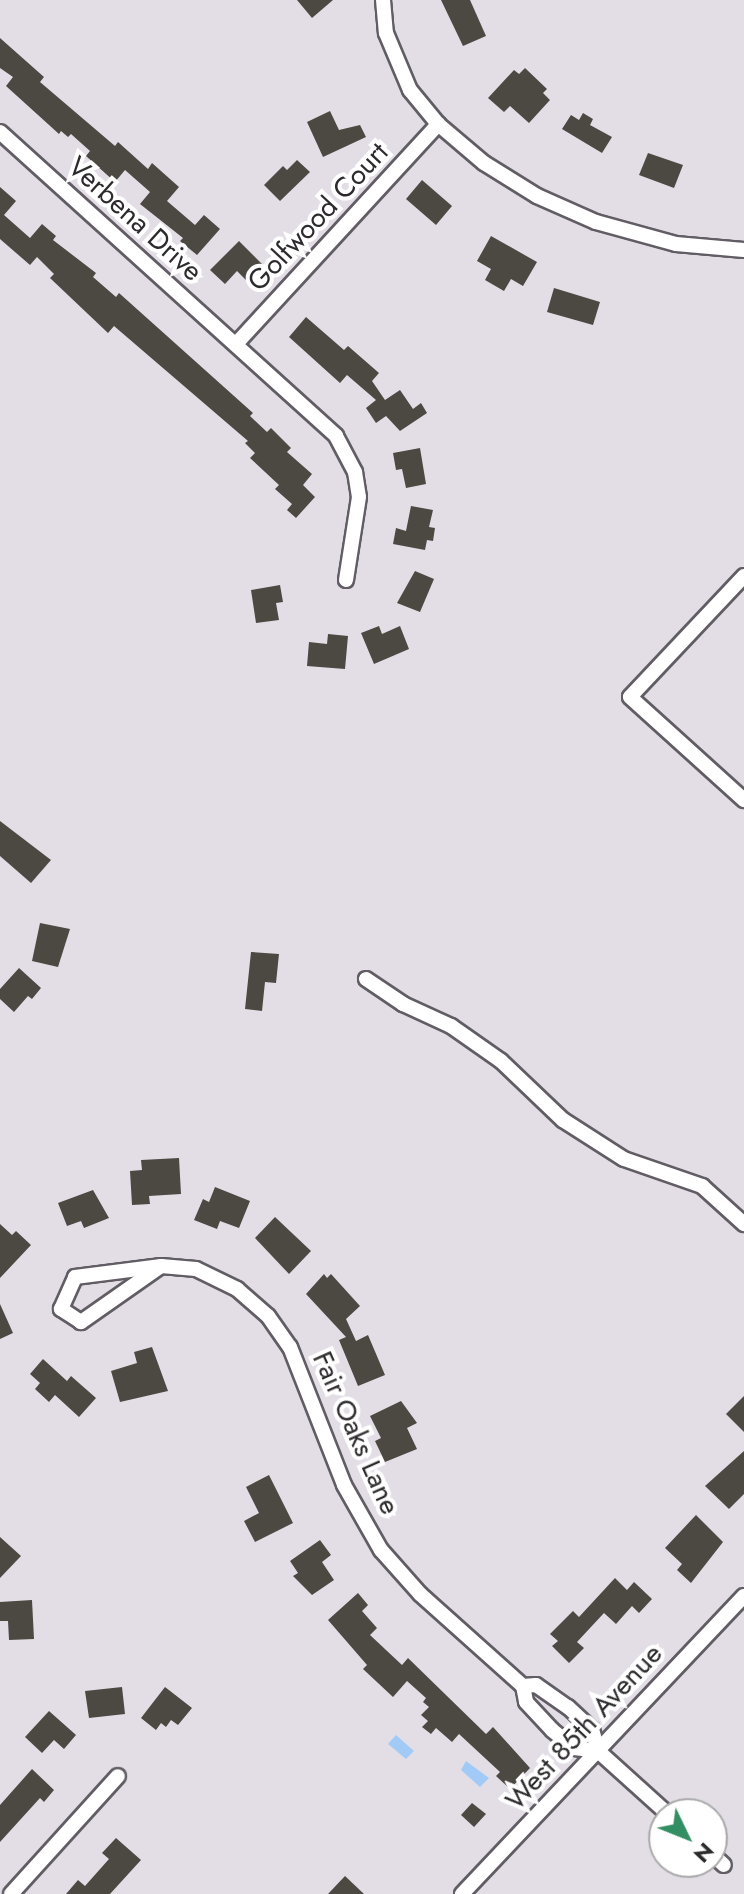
<!DOCTYPE html>
<style>
body{margin:0}
#map{position:relative;width:744px;height:1894px;overflow:hidden;background:#e3dee6;font-family:Jost,sans-serif}
div>[style]{position:absolute}
.water>*{inset:0;background:#a1cbf6}
.building>*{inset:0;background:#4c4842}
.roads{filter:drop-shadow(2px 0 #625d64) drop-shadow(-2px 0 #625d64) drop-shadow(0 2px #625d64) drop-shadow(0 -2px #625d64)}
.minor>*{height:14px;margin:-7px;padding:0 7px;transform-origin:7px;border-radius:7px;background:#fff}
span{translate:-50% -50%;white-space:nowrap;text-align:center;line-height:1.15;-webkit-text-stroke:8px #fff;paint-order:stroke}
.street-label{font-size:28px;color:#2c2a2c}
.north{position:absolute;left:648px;top:1798px;width:80px;height:80px;box-sizing:border-box;background:#fff;border:2px solid #abaaab;border-radius:50%;rotate:133deg;font-size:22px;font-weight:700;line-height:32px;text-align:center;color:#2c2a2c}
.north::after{content:'';display:block;margin:auto;width:28px;height:36px;background:#338e64;clip-path:polygon(50% 0,100% 100%,50% 72%,0 100%)}
</style>
<div id="map">
<div class="water">
<div style="clip-path:polygon(396px 1735px,414px 1751px,406px 1759px,388px 1744px)"></div>
<div style="clip-path:polygon(466px 1761px,489px 1778px,480px 1787px,461px 1770px)"></div>
</div>
<div class="building">
<div style="clip-path:polygon(297px 0,333px 0,312px 18px)"></div>
<div style="clip-path:polygon(441px 0,470px 0,486px 36px,463px 46px)"></div>
<div style="clip-path:polygon(0 38px,44px 77px,40px 82px,115px 146px,118px 142px,148px 169px,152px 163px,179px 187px,167px 201px,195px 225px,204px 215px,220px 229px,197px 255px,180px 241px,183px 238px,140px 204px,150px 192px,125px 170px,115px 182px,86px 156px,90px 151px,71px 134px,68px 137px,61px 131px,59px 134px,6px 86px,13px 77px,0 68px)"></div>
<div style="clip-path:polygon(525px 68px,547px 89px,543px 93px,550px 100px,529px 123px,510px 106px,504px 112px,488px 98px,514px 70px,519px 74px)"></div>
<div style="clip-path:polygon(330px 111px,339px 130px,360px 125px,366px 137px,323px 157px,307px 122px)"></div>
<div style="clip-path:polygon(583px 113px,593px 119px,590px 125px,612px 137px,602px 153px,562px 129px,571px 115px,579px 120px)"></div>
<div style="clip-path:polygon(648px 153px,683px 165px,674px 188px,639px 175px)"></div>
<div style="clip-path:polygon(297px 160px,310px 172px,280px 201px,264px 185px,283px 166px,287px 170px)"></div>
<div style="clip-path:polygon(422px 180px,452px 206px,436px 225px,406px 199px)"></div>
<div style="clip-path:polygon(0 187px,16px 201px,4px 215px,30px 238px,42px 224px,56px 236px,53px 240px,96px 273px,93px 277px,116px 297px,119px 293px,253px 413px,250px 416px,267px 432px,271px 428px,291px 448px,287px 452px,312px 474px,303px 485px,315px 497px,296px 518px,287px 510px,292px 504px,275px 489px,279px 485px,250px 458px,255px 453px,245px 443px,248px 441px,114px 326px,108px 333px,50px 278px,54px 274px,37px 257px,30px 265px,0 239px)"></div>
<div style="clip-path:polygon(491px 236px,537px 262px,523px 286px,511px 279px,504px 291px,485px 280px,491px 269px,477px 261px)"></div>
<div style="clip-path:polygon(239px 241px,263px 265px,247px 281px,237px 271px,225px 284px,210px 270px)"></div>
<div style="clip-path:polygon(554px 288px,600px 302px,593px 325px,547px 312px)"></div>
<div style="clip-path:polygon(306px 317px,344px 350px,348px 346px,379px 373px,372px 381px,385px 400px,400px 390px,413px 409px,421px 403px,427px 413px,400px 431px,386px 416px,376px 423px,366px 408px,376px 400px,347px 375px,340px 383px,289px 337px)"></div>
<div style="clip-path:polygon(420px 448px,426px 484px,406px 488px,402px 469px,396px 470px,393px 453px)"></div>
<div style="clip-path:polygon(411px 506px,433px 510px,429px 527px,435px 528px,433px 541px,427px 540px,425px 550px,393px 544px,396px 528px,406px 531px)"></div>
<div style="clip-path:polygon(415px 571px,434px 579px,420px 612px,397px 603px)"></div>
<div style="clip-path:polygon(280px 585px,283px 602px,276px 603px,279px 620px,256px 623px,251px 590px)"></div>
<div style="clip-path:polygon(379px 626px,382px 634px,400px 626px,409px 649px,374px 664px,361px 633px)"></div>
<div style="clip-path:polygon(328px 634px,348px 636px,345px 669px,307px 666px,309px 642px,327px 644px)"></div>
<div style="clip-path:polygon(0 821px,51px 860px,31px 883px,0 856px)"></div>
<div style="clip-path:polygon(40px 923px,70px 929px,58px 967px,32px 961px)"></div>
<div style="clip-path:polygon(251px 952px,279px 954px,276px 983px,265px 982px,262px 1011px,245px 1009px)"></div>
<div style="clip-path:polygon(19px 968px,41px 988px,32px 999px,28px 996px,14px 1012px,0 999px,0 989px)"></div>
<div style="clip-path:polygon(179px 1158px,181px 1194px,149px 1196px,150px 1204px,132px 1205px,130px 1171px,142px 1170px,141px 1160px)"></div>
<div style="clip-path:polygon(215px 1187px,250px 1201px,239px 1228px,220px 1221px,217px 1229px,194px 1220px,203px 1199px,209px 1202px)"></div>
<div style="clip-path:polygon(93px 1190px,109px 1218px,84px 1228px,81px 1221px,67px 1226px,58px 1203px)"></div>
<div style="clip-path:polygon(275px 1217px,311px 1251px,289px 1274px,255px 1238px)"></div>
<div style="clip-path:polygon(0 1224px,12px 1235px,16px 1231px,31px 1245px,0 1278px)"></div>
<div style="clip-path:polygon(324px 1274px,327px 1278px,331px 1274px,360px 1306px,346px 1319px,356px 1341px,368px 1335px,385px 1375px,358px 1386px,339px 1340px,346px 1337px,306px 1294px)"></div>
<div style="clip-path:polygon(0 1304px,13px 1333px,0 1339px)"></div>
<div style="clip-path:polygon(152px 1347px,168px 1391px,120px 1402px,111px 1371px,137px 1363px,134px 1352px)"></div>
<div style="clip-path:polygon(43px 1359px,67px 1381px,71px 1376px,96px 1398px,79px 1417px,55px 1395px,49px 1402px,35px 1389px,40px 1383px,30px 1374px)"></div>
<div style="clip-path:polygon(744px 1396px,744px 1432px,726px 1414px)"></div>
<div style="clip-path:polygon(401px 1401px,417px 1423px,407px 1428px,417px 1449px,385px 1462px,375px 1441px,381px 1438px,370px 1416px)"></div>
<div style="clip-path:polygon(744px 1451px,744px 1494px,729px 1509px,705px 1486px)"></div>
<div style="clip-path:polygon(269px 1475px,293px 1523px,255px 1542px,244px 1521px,259px 1513px,246px 1487px)"></div>
<div style="clip-path:polygon(696px 1515px,723px 1542px,691px 1583px,677px 1570px,682px 1564px,665px 1548px)"></div>
<div style="clip-path:polygon(0 1537px,21px 1556px,0 1578px)"></div>
<div style="clip-path:polygon(320px 1540px,331px 1555px,322px 1562px,334px 1580px,312px 1595px,293px 1576px,298px 1573px,290px 1561px)"></div>
<div style="clip-path:polygon(615px 1578px,627px 1590px,634px 1582px,652px 1599px,639px 1613px,632px 1606px,616px 1624px,604px 1613px,577px 1642px,584px 1648px,569px 1663px,552px 1646px,558px 1641px,550px 1634px,573px 1611px,579px 1617px)"></div>
<div style="clip-path:polygon(358px 1593px,368px 1605px,362px 1611px,377px 1628px,370px 1635px,402px 1665px,408px 1658px,486px 1734px,493px 1727px,530px 1768px,510px 1789px,496px 1776px,500px 1772px,459px 1734px,452px 1742px,436px 1728px,431px 1734px,422px 1727px,428px 1721px,421px 1715px,429px 1707px,423px 1702px,426px 1698px,407px 1681px,393px 1697px,363px 1669px,367px 1665px,328px 1620px)"></div>
<div style="clip-path:polygon(32px 1600px,34px 1639px,9px 1640px,8px 1621px,0 1621px,0 1602px)"></div>
<div style="clip-path:polygon(122px 1687px,125px 1714px,89px 1718px,85px 1691px)"></div>
<div style="clip-path:polygon(165px 1687px,192px 1708px,178px 1725px,171px 1720px,166px 1727px,161px 1723px,156px 1730px,141px 1718px)"></div>
<div style="clip-path:polygon(49px 1711px,76px 1735px,64px 1749px,54px 1740px,42px 1753px,25px 1737px)"></div>
<div style="clip-path:polygon(32px 1769px,54px 1790px,44px 1802px,40px 1798px,0 1842px,0 1805px)"></div>
<div style="clip-path:polygon(472px 1803px,486px 1814px,474px 1827px,461px 1815px)"></div>
<div style="clip-path:polygon(116px 1838px,141px 1860px,110px 1894px,66px 1894px,78px 1880px,85px 1886px,109px 1859px,102px 1853px)"></div>
<div style="clip-path:polygon(345px 1876px,364px 1894px,328px 1894px)"></div>
</div>
<div class="roads">
<div class="minor">
<div style="left:383px;top:0;width:33px;rotate:85deg"></div>
<div style="left:386px;top:33px;width:62px;rotate:67.2deg"></div>
<div style="left:410px;top:90px;width:44px;rotate:50.5deg"></div>
<div style="left:438px;top:124px;width:60px;rotate:40.3deg"></div>
<div style="left:484px;top:163px;width:62px;rotate:31.9deg"></div>
<div style="left:537px;top:196px;width:64px;rotate:23.8deg"></div>
<div style="left:596px;top:222px;width:83px;rotate:15.4deg"></div>
<div style="left:676px;top:244px;width:68px;rotate:5deg"></div>
<div style="left:0;top:132px;width:453px;rotate:42.1deg"></div>
<div style="left:336px;top:436px;width:41px;rotate:62.2deg"></div>
<div style="left:355px;top:472px;width:25px;rotate:81deg"></div>
<div style="left:359px;top:497px;width:84px;rotate:98.9deg"></div>
<div style="left:236px;top:344px;width:299px;rotate:-47.4deg"></div>
<div style="left:744px;top:576px;width:166px;rotate:133.3deg"></div>
<div style="left:630px;top:697px;width:154px;rotate:42.1deg"></div>
<div style="left:366px;top:979px;width:45px;rotate:34deg"></div>
<div style="left:403px;top:1004px;width:53px;rotate:24.6deg"></div>
<div style="left:451px;top:1026px;width:61px;rotate:35deg"></div>
<div style="left:501px;top:1061px;width:86px;rotate:43.6deg"></div>
<div style="left:563px;top:1120px;width:72px;rotate:32.6deg"></div>
<div style="left:624px;top:1159px;width:83px;rotate:19.1deg"></div>
<div style="left:702px;top:1186px;width:57px;rotate:42.1deg"></div>
<div style="left:161px;top:1266px;width:98px;rotate:145deg"></div>
<div style="left:81px;top:1322px;width:24px;rotate:-147deg"></div>
<div style="left:61px;top:1309px;width:35px;rotate:-66deg"></div>
<div style="left:75px;top:1277px;width:87px;rotate:-7.3deg"></div>
<div style="left:161px;top:1266px;width:35px;rotate:5deg"></div>
<div style="left:196px;top:1269px;width:46px;rotate:26deg"></div>
<div style="left:237px;top:1289px;width:41px;rotate:41.1deg"></div>
<div style="left:268px;top:1316px;width:38px;rotate:55deg"></div>
<div style="left:290px;top:1347px;width:148px;rotate:68.6deg"></div>
<div style="left:344px;top:1485px;width:75px;rotate:60.4deg"></div>
<div style="left:381px;top:1550px;width:59px;rotate:48.4deg"></div>
<div style="left:420px;top:1594px;width:138px;rotate:41.8deg"></div>
<div style="left:523px;top:1686px;width:16px;rotate:79deg"></div>
<div style="left:526px;top:1702px;width:38px;rotate:47deg"></div>
<div style="left:552px;top:1730px;width:28px;rotate:39deg"></div>
<div style="left:574px;top:1748px;width:24px;rotate:7deg"></div>
<div style="left:523px;top:1686px;width:13px;rotate:-4deg"></div>
<div style="left:536px;top:1685px;width:39px;rotate:35deg"></div>
<div style="left:568px;top:1707px;width:33px;rotate:43deg"></div>
<div style="left:592px;top:1729px;width:23px;rotate:75deg"></div>
<div style="left:598px;top:1751px;width:94px;rotate:42deg"></div>
<div style="left:712px;top:1854px;width:16px;rotate:43deg"></div>
<div style="left:11px;top:1894px;width:159px;rotate:-47.8deg"></div>
<div style="left:462px;top:1894px;width:410px;rotate:-46.6deg"></div>
</div>
</div>
<div class="street-label">
<span style="left:318px;top:217px;rotate:-47deg">Golfwood Court</span>
<span style="left:135px;top:219px;rotate:42deg">Verbena Drive</span>
<span style="left:356px;top:1433px;rotate:66deg">Fair Oaks Lane</span>
<span style="left:584px;top:1727px;rotate:-47deg">West 85th Avenue</span>
</div>
<div class="north">N</div>
</div>
